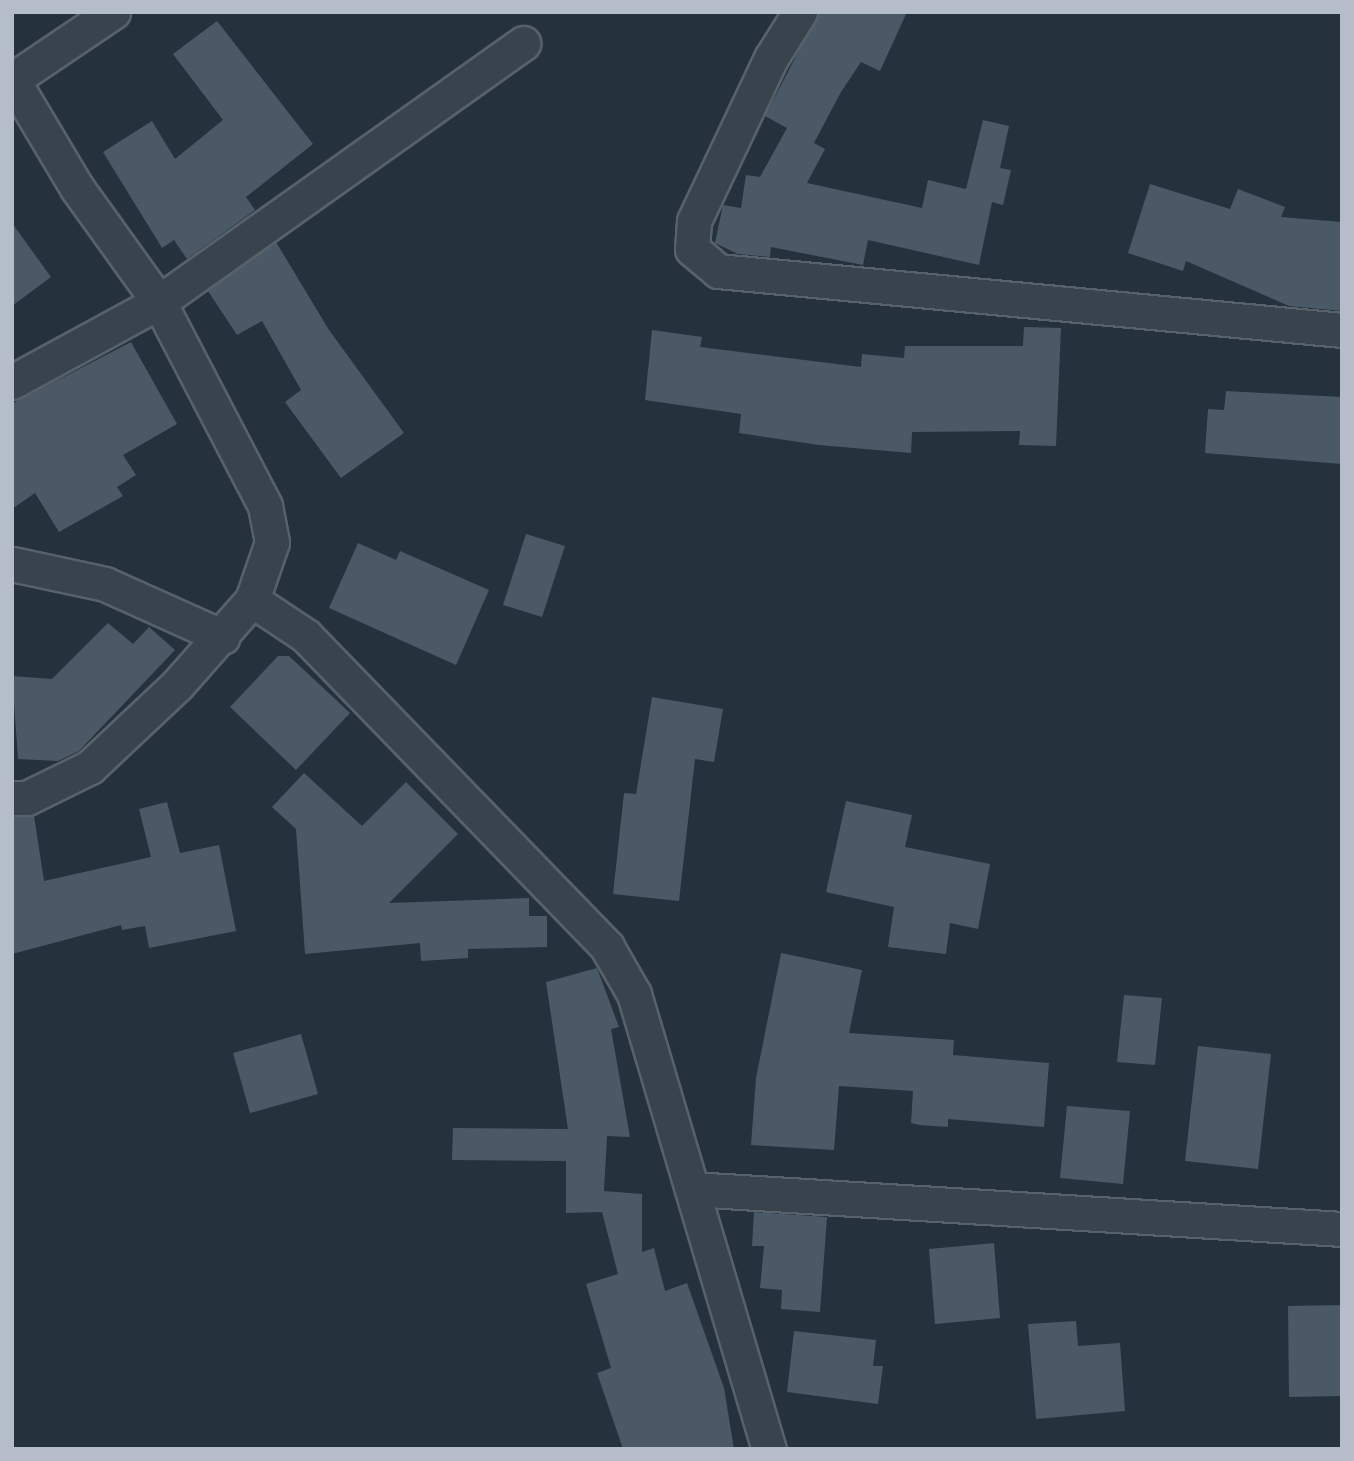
<!DOCTYPE html>
<style>
body{margin:0}
#map{position:relative;width:1354px;height:1461px;overflow:hidden;background:#25323d;font-family:Overpass,sans-serif}
div>[style]{position:absolute}
.building>*{inset:0;background:#4b5966}
.roads{filter:drop-shadow(2px 0 #57616b) drop-shadow(-2px 0 #57616b) drop-shadow(0 2px #57616b) drop-shadow(0 -2px #57616b)}
.minor>*{height:33px;margin:-16.5px;padding:0 16.5px;transform-origin:16.5px;border-radius:16.5px;background:#39434e}
span{translate:-50% -50%;white-space:nowrap;text-align:center;line-height:1.15;-webkit-text-stroke:7px #1e2833;paint-order:stroke}
.frame{position:absolute;inset:0;border:14px solid #b5bec8;pointer-events:none}
</style>
<div id="map">
<div class="building">
<div style="clip-path:polygon(819px 12px,907px 12px,880px 71px,861px 62px,841px 92px,814px 143px,825px 149px,807px 183px,922px 208px,928px 180px,966px 189px,983px 120px,1009px 126px,1000px 168px,1011px 170px,1003px 205px,992px 202px,979px 265px,868px 240px,863px 265px,771px 247px,770px 257px,738px 254px,715px 243px,723px 205px,741px 208px,746px 175px,760px 177px,787px 128px,765px 116px)"></div>
<div style="clip-path:polygon(217px 21px,313px 144px,246px 197px,255px 210px,187px 259px,174px 240px,162px 248px,103px 152px,152px 121px,175px 159px,223px 120px,173px 54px)"></div>
<div style="clip-path:polygon(1150px 184px,1230px 209px,1238px 189px,1285px 207px,1281px 217px,1342px 222px,1342px 311px,1289px 306px,1186px 261px,1183px 271px,1128px 253px)"></div>
<div style="clip-path:polygon(12px 223px,51px 277px,12px 306px)"></div>
<div style="clip-path:polygon(276px 242px,329px 330px,404px 433px,341px 478px,285px 402px,301px 390px,262px 321px,237px 335px,208px 291px)"></div>
<div style="clip-path:polygon(1024px 327px,1061px 328px,1056px 446px,1019px 445px,1020px 431px,912px 432px,911px 453px,819px 445px,739px 433px,741px 414px,645px 400px,652px 330px,702px 337px,700px 347px,861px 367px,862px 354px,904px 358px,905px 346px,1023px 346px)"></div>
<div style="clip-path:polygon(131px 342px,177px 424px,123px 455px,136px 475px,117px 487px,123px 496px,59px 532px,35px 493px,12px 509px,12px 404px)"></div>
<div style="clip-path:polygon(1226px 391px,1342px 397px,1342px 464px,1205px 453px,1208px 409px,1224px 410px)"></div>
<div style="clip-path:polygon(526px 534px,565px 546px,542px 617px,503px 605px)"></div>
<div style="clip-path:polygon(358px 543px,396px 560px,400px 551px,489px 590px,456px 665px,329px 608px)"></div>
<div style="clip-path:polygon(108px 623px,133px 644px,149px 627px,175px 650px,79px 751px,58px 761px,18px 759px,12px 676px,52px 679px)"></div>
<div style="clip-path:polygon(278px 656px,289px 656px,350px 713px,296px 770px,230px 707px)"></div>
<div style="clip-path:polygon(652px 697px,723px 709px,714px 762px,695px 759px,679px 901px,613px 894px,624px 793px,636px 794px)"></div>
<div style="clip-path:polygon(304px 773px,362px 826px,406px 782px,458px 834px,389px 903px,529px 898px,529px 916px,547px 916px,547px 947px,468px 949px,468px 958px,421px 961px,420px 943px,305px 954px,296px 829px,272px 807px)"></div>
<div style="clip-path:polygon(846px 801px,912px 815px,905px 847px,990px 864px,978px 929px,950px 923px,946px 954px,888px 947px,894px 907px,826px 892px)"></div>
<div style="clip-path:polygon(167px 802px,180px 853px,219px 845px,236px 931px,149px 948px,145px 926px,122px 930px,121px 925px,12px 954px,12px 817px,34px 816px,44px 881px,151px 857px,139px 809px)"></div>
<div style="clip-path:polygon(781px 953px,862px 970px,849px 1033px,954px 1040px,953px 1055px,1049px 1063px,1044px 1127px,948px 1119px,948px 1127px,920px 1125px,911px 1123px,913px 1091px,839px 1086px,834px 1150px,751px 1145px,756px 1078px)"></div>
<div style="clip-path:polygon(597px 968px,619px 1027px,611px 1029px,630px 1137px,607px 1136px,604px 1191px,642px 1194px,642px 1252px,654px 1248px,665px 1291px,687px 1283px,724px 1388px,734px 1449px,623px 1449px,597px 1373px,611px 1368px,586px 1284px,618px 1274px,602px 1212px,566px 1213px,566px 1161px,452px 1160px,453px 1128px,568px 1129px,546px 982px)"></div>
<div style="clip-path:polygon(1124px 995px,1162px 998px,1155px 1065px,1117px 1062px)"></div>
<div style="clip-path:polygon(301px 1034px,318px 1094px,250px 1113px,233px 1053px)"></div>
<div style="clip-path:polygon(1198px 1046px,1271px 1054px,1258px 1169px,1185px 1161px)"></div>
<div style="clip-path:polygon(1067px 1106px,1130px 1111px,1123px 1184px,1060px 1178px)"></div>
<div style="clip-path:polygon(754px 1212px,827px 1217px,820px 1312px,781px 1309px,782px 1290px,760px 1288px,764px 1246px,752px 1246px)"></div>
<div style="clip-path:polygon(994px 1243px,1000px 1318px,935px 1324px,929px 1249px)"></div>
<div style="clip-path:polygon(1342px 1305px,1342px 1396px,1289px 1397px,1288px 1306px)"></div>
<div style="clip-path:polygon(1076px 1321px,1078px 1346px,1120px 1343px,1125px 1411px,1036px 1419px,1028px 1324px)"></div>
<div style="clip-path:polygon(794px 1331px,876px 1340px,873px 1366px,883px 1366px,878px 1404px,787px 1392px)"></div>
</div>
<div class="roads">
<div class="minor">
<div style="left:800px;top:12px;width:54px;rotate:122.2deg"></div>
<div style="left:771px;top:58px;width:180px;rotate:115.3deg"></div>
<div style="left:694px;top:221px;width:28px;rotate:94deg"></div>
<div style="left:692px;top:249px;width:34px;rotate:40deg"></div>
<div style="left:718px;top:271px;width:627px;rotate:5.4deg"></div>
<div style="left:12px;top:79px;width:127px;rotate:59.2deg"></div>
<div style="left:77px;top:188px;width:140px;rotate:54.3deg"></div>
<div style="left:159px;top:302px;width:230px;rotate:62.5deg"></div>
<div style="left:265px;top:506px;width:37px;rotate:79deg"></div>
<div style="left:272px;top:542px;width:61px;rotate:109deg"></div>
<div style="left:252px;top:600px;width:113px;rotate:131.4deg"></div>
<div style="left:177px;top:685px;width:120px;rotate:136.7deg"></div>
<div style="left:90px;top:767px;width:70px;rotate:153.8deg"></div>
<div style="left:27px;top:798px;width:15px;rotate:180deg"></div>
<div style="left:12px;top:80px;width:122px;rotate:-34deg"></div>
<div style="left:12px;top:382px;width:167px;rotate:-28.6deg"></div>
<div style="left:159px;top:302px;width:447px;rotate:-35.4deg"></div>
<div style="left:12px;top:564px;width:95px;rotate:12.1deg"></div>
<div style="left:105px;top:584px;width:129px;rotate:24.2deg"></div>
<div style="left:252px;top:600px;width:65px;rotate:33.7deg"></div>
<div style="left:306px;top:636px;width:433px;rotate:45.9deg"></div>
<div style="left:607px;top:947px;width:54px;rotate:60.1deg"></div>
<div style="left:634px;top:994px;width:475px;rotate:73.5deg"></div>
<div style="left:692px;top:1189px;width:651px;rotate:3.52deg"></div>
</div>
</div>
<div class="frame"></div>
</div>
